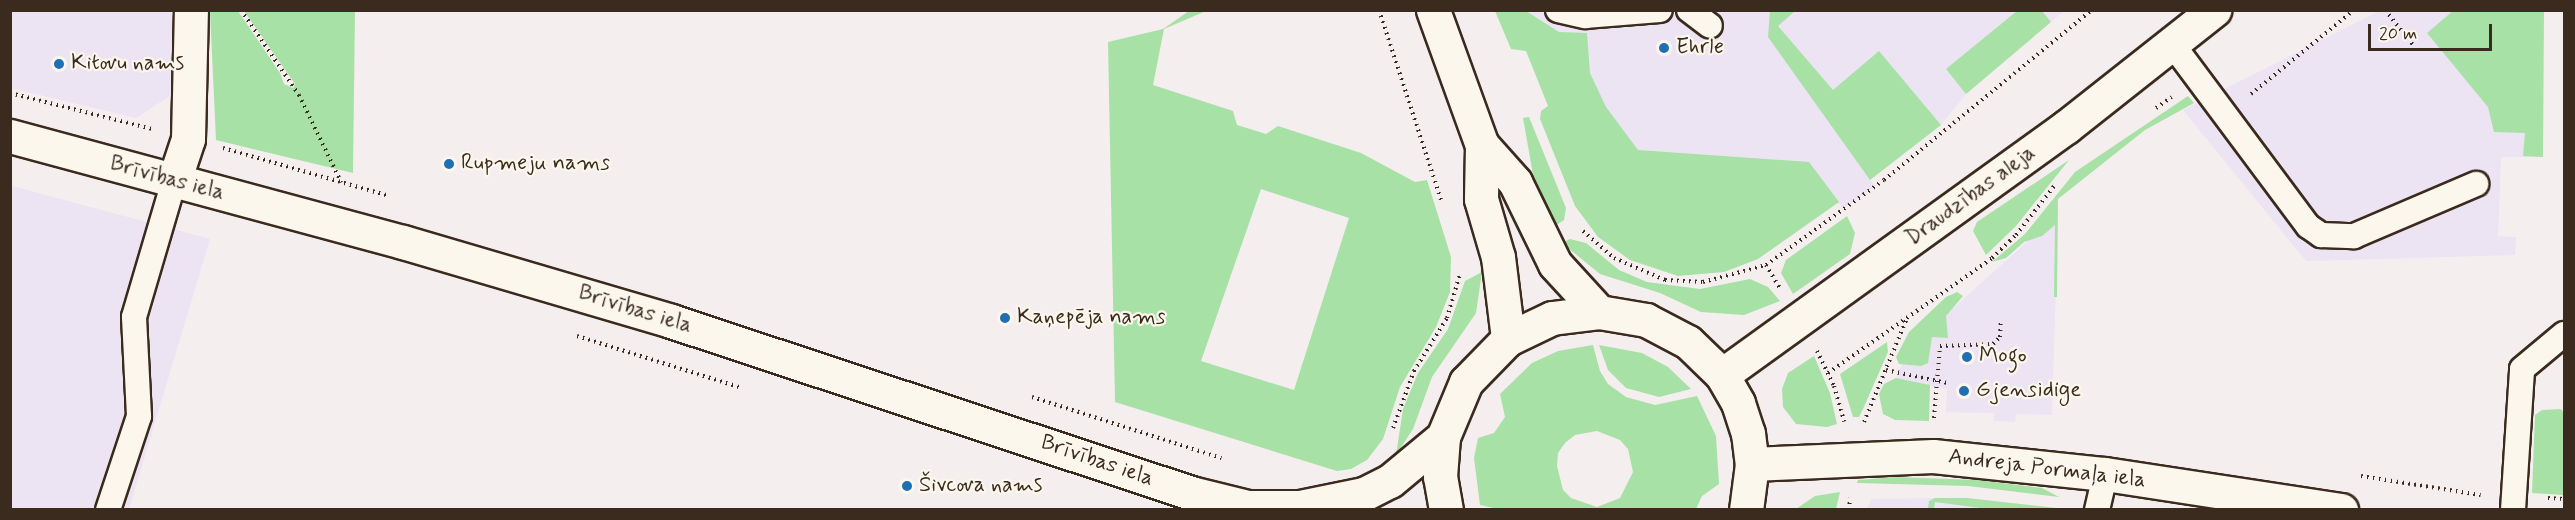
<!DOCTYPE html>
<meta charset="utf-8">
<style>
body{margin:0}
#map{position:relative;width:2575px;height:520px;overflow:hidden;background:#f4eeef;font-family:Mynerve,sans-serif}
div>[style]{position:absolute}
.built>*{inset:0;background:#ece3f3}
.green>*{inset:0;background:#a8e1a6}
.path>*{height:4px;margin-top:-2px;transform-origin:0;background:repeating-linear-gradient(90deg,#3b2a1e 0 1.5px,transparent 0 6px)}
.roads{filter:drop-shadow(2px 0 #3b2a1e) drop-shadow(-2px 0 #3b2a1e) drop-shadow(0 2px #3b2a1e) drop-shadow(0 -2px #3b2a1e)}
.service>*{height:24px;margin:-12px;padding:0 12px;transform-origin:12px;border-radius:12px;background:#fbf7ec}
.minor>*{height:33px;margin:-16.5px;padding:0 16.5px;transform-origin:16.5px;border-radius:16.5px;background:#fbf7ec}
.tertiary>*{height:33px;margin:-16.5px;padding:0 16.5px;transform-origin:16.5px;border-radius:16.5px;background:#fbf7ec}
.secondary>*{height:33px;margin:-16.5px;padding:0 16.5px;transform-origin:16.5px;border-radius:16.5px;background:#fbf7ec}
.dots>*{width:16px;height:16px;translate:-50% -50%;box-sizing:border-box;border:3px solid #fbf7ec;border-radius:50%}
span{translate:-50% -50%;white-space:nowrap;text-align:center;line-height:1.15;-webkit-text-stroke:4.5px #fbf7ec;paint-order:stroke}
.poi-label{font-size:22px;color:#3b2a1e}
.left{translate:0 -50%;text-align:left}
.street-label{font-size:22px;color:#3b2a1e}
.frame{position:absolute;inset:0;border:12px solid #3b2a1e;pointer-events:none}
.scale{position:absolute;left:2368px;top:24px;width:124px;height:27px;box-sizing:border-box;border:3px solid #3b2a1e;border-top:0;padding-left:8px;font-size:18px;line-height:21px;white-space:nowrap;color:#3b2a1e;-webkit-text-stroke:4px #fbf7ec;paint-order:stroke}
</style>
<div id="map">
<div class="built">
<div style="clip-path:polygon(10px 11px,176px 11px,176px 92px,136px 118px,11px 88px)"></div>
<div style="clip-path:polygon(1505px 11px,2064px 11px,1966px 94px,1941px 125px,1870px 180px,1875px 186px,1843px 209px,1838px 202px,1688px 269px)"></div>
<div style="clip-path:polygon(2379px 11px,2543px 11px,2543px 157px,2501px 157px,2498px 236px,2516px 237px,2515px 255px,2306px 261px,2183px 110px)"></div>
<div style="clip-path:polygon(12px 186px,210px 239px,129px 509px,11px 510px)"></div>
<div style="clip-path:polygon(2058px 214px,2052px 415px,2016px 414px,2015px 422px,1994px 421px,1994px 413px,1946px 412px,1947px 389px,1896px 378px,1910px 347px)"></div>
<div style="clip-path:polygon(1935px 498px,1967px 498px,2061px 509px,1866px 510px,1872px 499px)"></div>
</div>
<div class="green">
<div style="clip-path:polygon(2454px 10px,2544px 11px,2543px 157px,2523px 156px,2525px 133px,2494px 132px,2488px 107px,2427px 33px)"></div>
<div style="clip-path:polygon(210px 11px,238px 11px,280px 73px,284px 84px,293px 88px,295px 84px,244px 11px,355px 11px,353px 173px,216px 140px)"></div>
<div style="clip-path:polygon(evenodd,1189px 11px,1206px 11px,1164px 29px,1153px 85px,1233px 111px,1237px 125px,1266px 134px,1278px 126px,1361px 153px,1415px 182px,1427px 180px,1451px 257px,1450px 292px,1436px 327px,1400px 387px,1383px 439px,1367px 460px,1351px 469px,1337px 471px,1115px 402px,1108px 42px,1163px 29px,1189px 11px,1261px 189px,1349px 218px,1294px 390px,1201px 361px,1261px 189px)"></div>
<div style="clip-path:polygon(1495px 11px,1526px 11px,1559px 32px,1587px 33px,1590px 73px,1606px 107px,1638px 150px,1809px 162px,1839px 202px,1758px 259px,1724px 272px,1678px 276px,1630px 260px,1598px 237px,1575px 206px,1540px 119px,1541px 111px,1548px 106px,1526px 51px,1511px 49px)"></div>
<div style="clip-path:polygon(1770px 11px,1795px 11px,1778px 26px,1833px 90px,1879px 51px,1941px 125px,1870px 180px,1768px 37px)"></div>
<div style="clip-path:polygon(2017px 11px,2042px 11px,2051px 22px,1966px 94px,1946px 69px)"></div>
<div style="clip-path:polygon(2188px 96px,2194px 103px,2145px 130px,2058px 199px,2057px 297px,2054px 297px,2055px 225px,2042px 236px,2024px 242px,2006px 258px,1992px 262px,2025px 234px,2075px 172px)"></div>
<div style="clip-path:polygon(1529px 117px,1566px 208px,1564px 220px,1552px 228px,1534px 180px,1523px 118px)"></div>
<div style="clip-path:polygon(2069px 160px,2016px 226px,1986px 255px,1973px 231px,1977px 222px)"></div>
<div style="clip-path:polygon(1847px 216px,1855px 233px,1850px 254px,1793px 294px,1781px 273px,1786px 260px)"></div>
<div style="clip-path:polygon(1570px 239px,1586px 243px,1619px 270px,1647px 282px,1700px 289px,1750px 279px,1768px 287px,1780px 301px,1744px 315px,1701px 312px,1660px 293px,1600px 274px,1562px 243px)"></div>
<div style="clip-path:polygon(1482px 272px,1476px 313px,1432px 377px,1413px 429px,1396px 455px,1403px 409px,1418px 373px,1448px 329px,1465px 281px)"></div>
<div style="clip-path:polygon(1957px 292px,1963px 296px,1946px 316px,1948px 338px,1932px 337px,1928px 363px,1921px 366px,1899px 364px,1896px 357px,1909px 332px,1946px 297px)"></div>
<div style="clip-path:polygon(1887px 342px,1888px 352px,1863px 409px,1859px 417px,1853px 417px,1840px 374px)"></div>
<div style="clip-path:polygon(evenodd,1593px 345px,1600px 371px,1608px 384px,1626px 397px,1655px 405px,1697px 396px,1716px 436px,1719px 484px,1702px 496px,1696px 509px,1502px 510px,1480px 505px,1474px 458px,1478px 438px,1494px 433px,1505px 417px,1500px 394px,1532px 363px,1558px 351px,1593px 345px,1597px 431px,1620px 440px,1628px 449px,1633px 472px,1620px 498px,1597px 507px,1571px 498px,1563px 490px,1557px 466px,1558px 453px,1565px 443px,1575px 435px,1597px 431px)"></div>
<div style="clip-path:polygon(1599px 345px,1642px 353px,1668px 367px,1691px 389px,1659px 397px,1626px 388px,1608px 370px)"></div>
<div style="clip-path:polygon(1814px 356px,1830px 393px,1837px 424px,1827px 427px,1796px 424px,1783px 407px,1782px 389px,1788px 373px)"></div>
<div style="clip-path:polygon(1896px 378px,1930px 385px,1929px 421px,1895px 420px,1883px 414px,1879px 394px,1884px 384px)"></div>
<div style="clip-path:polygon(2561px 409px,2564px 413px,2564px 495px,2532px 493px,2535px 415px,2542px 410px)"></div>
<div style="clip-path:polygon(1896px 477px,1978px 480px,2042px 488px,2059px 497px,1968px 486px,1857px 483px,1858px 480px)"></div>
<div style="clip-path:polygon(1840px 492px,1836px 509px,1796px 509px,1815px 496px)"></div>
<div style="clip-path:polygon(1935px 498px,1967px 498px,2056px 508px,1995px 510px,1935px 502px,1934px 509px,1928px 509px,1929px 501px)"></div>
</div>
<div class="path">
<div style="left:241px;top:10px;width:103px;rotate:55.7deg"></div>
<div style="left:299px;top:95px;width:97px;rotate:64.2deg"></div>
<div style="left:1379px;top:10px;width:200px;rotate:71.9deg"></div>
<div style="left:2385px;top:10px;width:45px;rotate:51.3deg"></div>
<div style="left:10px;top:93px;width:146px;rotate:14.2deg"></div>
<div style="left:2251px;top:94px;width:133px;rotate:-39.2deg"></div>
<div style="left:2156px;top:108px;width:19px;rotate:-35deg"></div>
<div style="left:223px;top:148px;width:173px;rotate:16.1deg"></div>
<div style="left:1583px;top:231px;width:41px;rotate:41.1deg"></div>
<div style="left:1614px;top:258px;width:56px;rotate:23.3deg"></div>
<div style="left:1665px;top:280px;width:38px;rotate:3deg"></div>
<div style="left:1703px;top:282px;width:65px;rotate:-15.1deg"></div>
<div style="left:1766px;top:265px;width:145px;rotate:-35.8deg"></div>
<div style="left:1884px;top:180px;width:269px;rotate:-39.3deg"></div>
<div style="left:1766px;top:265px;width:27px;rotate:59deg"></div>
<div style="left:577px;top:336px;width:173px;rotate:17.5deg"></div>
<div style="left:1817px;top:351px;width:39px;rotate:64deg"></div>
<div style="left:1834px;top:386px;width:37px;rotate:74deg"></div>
<div style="left:1886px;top:370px;width:62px;rotate:12deg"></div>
<div style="left:1828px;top:373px;width:200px;rotate:-35deg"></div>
<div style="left:1992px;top:258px;width:33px;rotate:-44deg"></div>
<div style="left:2016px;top:235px;width:63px;rotate:-52deg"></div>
<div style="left:1032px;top:397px;width:199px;rotate:17.9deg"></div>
<div style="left:1934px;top:418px;width:72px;rotate:-85.2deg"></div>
<div style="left:1940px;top:346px;width:53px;rotate:-2.2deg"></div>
<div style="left:1993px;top:344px;width:10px;rotate:-45deg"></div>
<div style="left:2000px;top:337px;width:18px;rotate:-87deg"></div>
<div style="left:1864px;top:422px;width:113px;rotate:-67.5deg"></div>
<div style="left:1393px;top:428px;width:61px;rotate:-69.8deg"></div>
<div style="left:1414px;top:371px;width:62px;rotate:-58.1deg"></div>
<div style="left:1447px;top:318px;width:46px;rotate:-73.5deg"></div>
<div style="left:2361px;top:476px;width:121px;rotate:9deg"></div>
<div style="left:2548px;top:498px;width:16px;rotate:4deg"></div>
<div style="left:1849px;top:510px;width:12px;rotate:-85deg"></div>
</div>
<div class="roads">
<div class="service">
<div style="left:1558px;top:10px;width:28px;rotate:13deg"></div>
<div style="left:1585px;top:16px;width:75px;rotate:-4.6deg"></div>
<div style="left:1689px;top:10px;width:26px;rotate:37deg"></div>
<div style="left:2173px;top:45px;width:226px;rotate:53.3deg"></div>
<div style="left:2308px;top:226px;width:16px;rotate:35deg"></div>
<div style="left:2321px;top:235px;width:33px;rotate:2deg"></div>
<div style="left:2354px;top:236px;width:133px;rotate:-23.1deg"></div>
<div style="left:108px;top:510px;width:99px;rotate:-71.7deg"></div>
<div style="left:139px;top:416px;width:99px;rotate:-92.9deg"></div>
<div style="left:134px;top:317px;width:142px;rotate:-73.6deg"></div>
<div style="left:2097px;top:510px;width:37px;rotate:-77deg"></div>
<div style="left:2513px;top:510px;width:141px;rotate:-86.3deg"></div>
<div style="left:2522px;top:369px;width:55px;rotate:-39.8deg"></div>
</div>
<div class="minor">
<div style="left:174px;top:181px;width:44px;rotate:-71.6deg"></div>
<div style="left:188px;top:139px;width:129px;rotate:-88.7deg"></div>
<div style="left:1722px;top:375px;width:424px;rotate:-35.8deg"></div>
<div style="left:2066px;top:127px;width:189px;rotate:-38.3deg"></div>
</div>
<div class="tertiary">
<div style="left:1433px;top:10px;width:144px;rotate:70.1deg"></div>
<div style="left:1482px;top:145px;width:54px;rotate:91.1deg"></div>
<div style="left:1481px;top:199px;width:60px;rotate:73.7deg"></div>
<div style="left:1498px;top:257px;width:83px;rotate:83deg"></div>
<div style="left:1482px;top:145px;width:50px;rotate:48.3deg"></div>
<div style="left:1515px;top:182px;width:91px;rotate:64deg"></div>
<div style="left:1555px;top:264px;width:65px;rotate:47.5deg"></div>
<div style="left:1752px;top:464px;width:181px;rotate:-2.5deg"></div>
<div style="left:1933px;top:456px;width:173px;rotate:6deg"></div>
<div style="left:2105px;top:474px;width:239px;rotate:8.7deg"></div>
</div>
<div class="secondary">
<div style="left:10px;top:136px;width:407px;rotate:15.1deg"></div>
<div style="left:403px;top:242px;width:279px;rotate:16.4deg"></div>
<div style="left:671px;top:321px;width:548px;rotate:18.3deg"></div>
<div style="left:1191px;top:493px;width:71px;rotate:13.8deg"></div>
<div style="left:1252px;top:507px;width:48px"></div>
<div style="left:1300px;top:507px;width:65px;rotate:-11.5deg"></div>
<div style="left:1364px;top:494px;width:29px;rotate:-27deg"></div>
<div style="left:1390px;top:481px;width:69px;rotate:-39.7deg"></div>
<div style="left:1446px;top:510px;width:34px;rotate:-100deg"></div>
<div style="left:1440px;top:477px;width:40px;rotate:-85.7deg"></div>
<div style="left:1443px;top:437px;width:60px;rotate:-67.3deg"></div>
<div style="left:1466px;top:382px;width:60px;rotate:-45.7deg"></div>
<div style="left:1508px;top:339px;width:49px;rotate:-25.5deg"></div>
<div style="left:1552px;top:318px;width:47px;rotate:-7.3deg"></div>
<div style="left:1599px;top:312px;width:48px;rotate:9.7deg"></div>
<div style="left:1646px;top:320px;width:47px;rotate:27.6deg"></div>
<div style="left:1688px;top:342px;width:47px;rotate:44.1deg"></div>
<div style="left:1722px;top:375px;width:32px;rotate:60deg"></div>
<div style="left:1738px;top:403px;width:32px;rotate:72deg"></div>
<div style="left:1748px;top:433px;width:31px;rotate:83deg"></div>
<div style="left:1752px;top:464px;width:46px;rotate:97.4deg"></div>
</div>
</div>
<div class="dots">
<div style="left:1664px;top:48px;background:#1f6fb2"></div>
<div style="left:59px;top:64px;background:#1f6fb2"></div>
<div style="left:449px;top:164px;background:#1f6fb2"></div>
<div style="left:1005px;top:318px;background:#1f6fb2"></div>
<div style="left:1967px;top:357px;background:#1f6fb2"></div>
<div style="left:1964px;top:391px;background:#1f6fb2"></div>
<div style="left:907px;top:486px;background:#1f6fb2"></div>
</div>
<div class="poi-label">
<span class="left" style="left:1676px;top:48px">Ehrle</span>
<span class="left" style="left:71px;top:64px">Kitovu nams</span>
<span class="left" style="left:461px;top:164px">Rupmeju nams</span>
<span class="left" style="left:1017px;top:318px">Kaņepēja nams</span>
<span class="left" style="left:1979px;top:357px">Mogo</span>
<span class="left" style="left:1976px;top:391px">Gjensidige</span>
<span class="left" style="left:919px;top:486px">Šivcova nams</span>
</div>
<div class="street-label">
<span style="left:167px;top:179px;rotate:15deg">Brīvības iela</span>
<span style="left:1971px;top:196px;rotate:-36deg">Draudzības aleja</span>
<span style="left:635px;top:310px;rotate:17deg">Brīvības iela</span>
<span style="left:1097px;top:461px;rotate:19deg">Brīvības iela</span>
<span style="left:2047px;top:469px;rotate:7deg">Andreja Pormaļa iela</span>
</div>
<div class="frame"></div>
<div class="scale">20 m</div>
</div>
